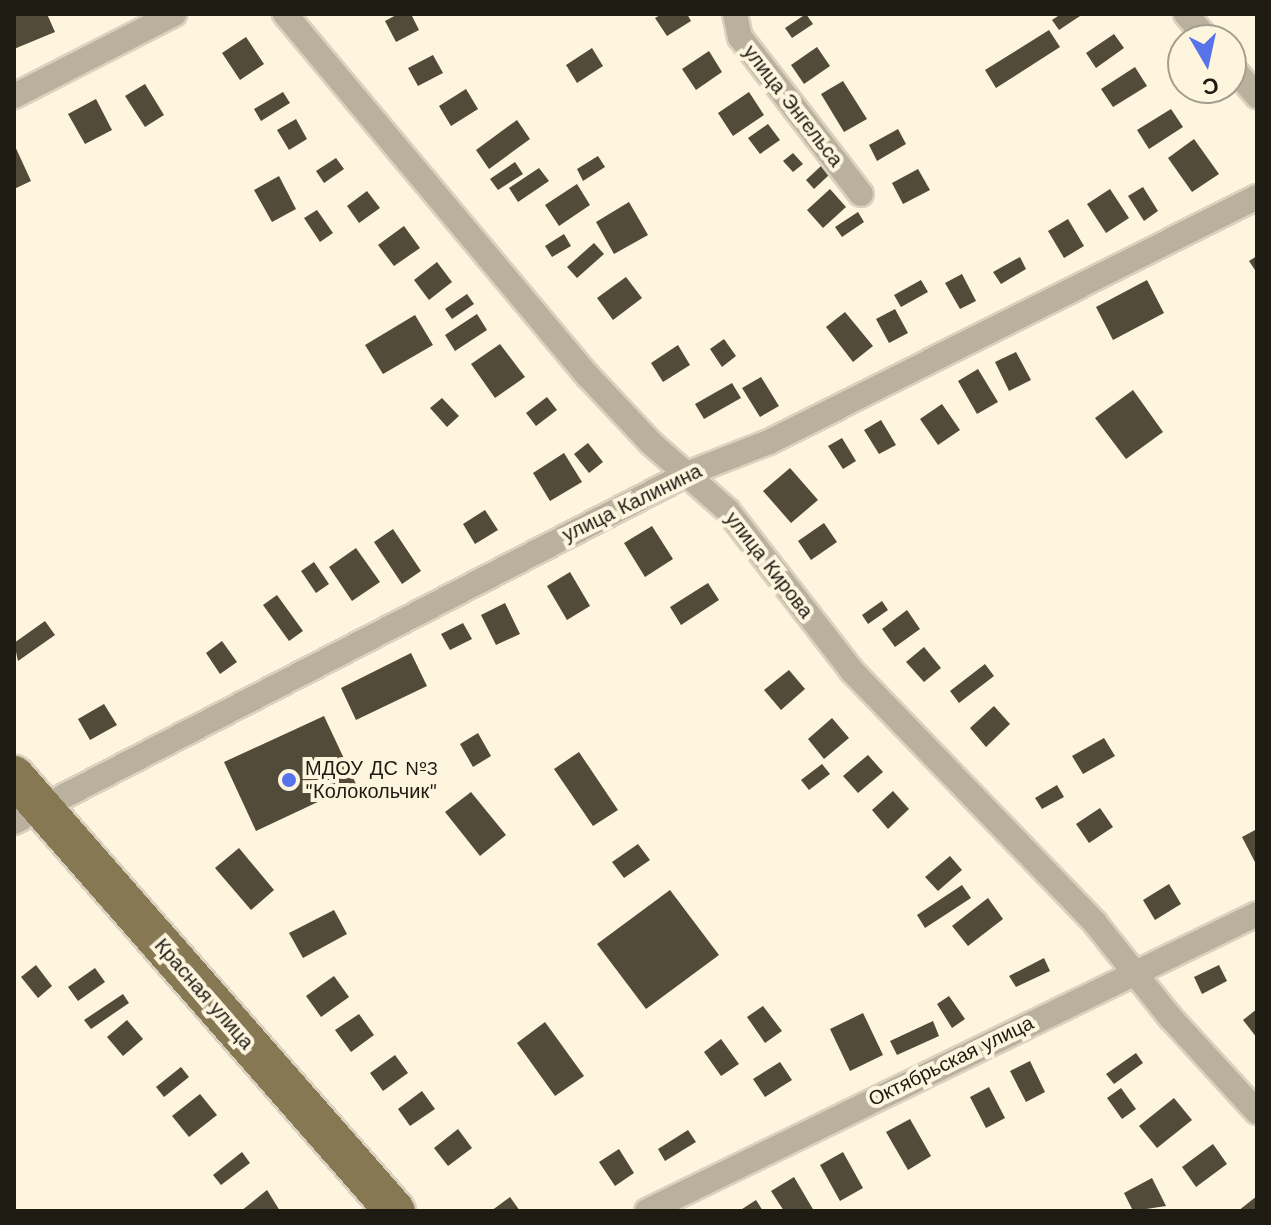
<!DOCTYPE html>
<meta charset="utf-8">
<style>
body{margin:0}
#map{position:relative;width:1271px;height:1225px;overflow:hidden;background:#fef5df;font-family:"Work Sans",sans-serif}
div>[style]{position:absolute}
.building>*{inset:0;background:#524b39}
.roads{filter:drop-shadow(2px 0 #dad2be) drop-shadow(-2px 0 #dad2be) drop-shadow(0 2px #dad2be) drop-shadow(0 -2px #dad2be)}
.minor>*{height:24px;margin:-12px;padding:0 12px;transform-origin:12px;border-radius:12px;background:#b9b19d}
.primary>*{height:40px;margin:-20px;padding:0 20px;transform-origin:20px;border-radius:20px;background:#867852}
.dots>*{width:22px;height:22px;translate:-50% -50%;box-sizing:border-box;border:4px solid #fef5df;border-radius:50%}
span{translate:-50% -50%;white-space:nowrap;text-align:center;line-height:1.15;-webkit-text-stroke:8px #fef5df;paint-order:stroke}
.street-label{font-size:20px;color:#1e1b13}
.poi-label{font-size:20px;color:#1e1b13}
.left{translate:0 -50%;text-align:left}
.frame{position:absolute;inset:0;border:16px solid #1e1b13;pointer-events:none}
.north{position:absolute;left:1167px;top:24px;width:80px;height:80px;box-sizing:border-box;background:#fef5df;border:2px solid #a49e8d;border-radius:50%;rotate:171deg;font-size:22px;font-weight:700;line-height:32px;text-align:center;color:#1e1b13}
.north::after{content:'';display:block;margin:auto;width:28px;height:36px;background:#5773e9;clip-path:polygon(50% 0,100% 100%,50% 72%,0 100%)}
</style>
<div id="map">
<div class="building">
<div style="clip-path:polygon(14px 14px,47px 14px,55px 32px,14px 49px)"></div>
<div style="clip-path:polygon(398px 14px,411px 14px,419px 30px,396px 42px,385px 21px)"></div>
<div style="clip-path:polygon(662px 14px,687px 14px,691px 21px,667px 36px,655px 18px)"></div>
<div style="clip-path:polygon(806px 14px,813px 24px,792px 38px,785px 28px)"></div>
<div style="clip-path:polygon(1061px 14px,1083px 14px,1059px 30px,1052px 20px)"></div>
<div style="clip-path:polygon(1049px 30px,1060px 47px,996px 88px,985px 70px)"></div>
<div style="clip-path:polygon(1114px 34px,1124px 48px,1096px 68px,1086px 53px)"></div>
<div style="clip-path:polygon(246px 37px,264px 64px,240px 80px,222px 53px)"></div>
<div style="clip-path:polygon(817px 47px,830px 66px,804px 84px,791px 65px)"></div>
<div style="clip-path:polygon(592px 48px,603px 66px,577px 83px,566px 65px)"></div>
<div style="clip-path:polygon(709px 51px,722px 72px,696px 90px,682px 69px)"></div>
<div style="clip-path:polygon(433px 55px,443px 73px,418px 86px,408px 68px)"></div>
<div style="clip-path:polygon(1135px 67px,1147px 86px,1113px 107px,1101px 89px)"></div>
<div style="clip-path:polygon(843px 81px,867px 119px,844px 132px,821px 94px)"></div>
<div style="clip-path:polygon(145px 84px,164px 115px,145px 127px,125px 96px)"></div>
<div style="clip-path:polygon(466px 89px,478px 109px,451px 126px,439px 106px)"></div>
<div style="clip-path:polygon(283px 92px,290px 103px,261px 121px,254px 109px)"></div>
<div style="clip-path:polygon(749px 92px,764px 115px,733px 136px,718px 113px)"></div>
<div style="clip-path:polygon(96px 99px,112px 130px,85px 144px,68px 114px)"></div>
<div style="clip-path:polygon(1171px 109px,1183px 127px,1149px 149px,1137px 130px)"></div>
<div style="clip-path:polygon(296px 119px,307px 139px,289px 150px,277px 130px)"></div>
<div style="clip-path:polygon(517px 120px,530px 139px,489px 169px,476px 150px)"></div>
<div style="clip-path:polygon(768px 124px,780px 140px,760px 154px,748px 138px)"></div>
<div style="clip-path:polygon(898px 129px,906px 144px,877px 161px,869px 145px)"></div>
<div style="clip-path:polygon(1194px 139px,1219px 174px,1192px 192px,1168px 158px)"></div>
<div style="clip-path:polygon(14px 144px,31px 181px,14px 189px)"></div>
<div style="clip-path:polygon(793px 153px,803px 164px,793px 172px,783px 161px)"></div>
<div style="clip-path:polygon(598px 156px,605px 167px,583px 181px,577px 169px)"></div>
<div style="clip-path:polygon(336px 158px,344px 169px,324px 183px,316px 171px)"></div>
<div style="clip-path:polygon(515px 162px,523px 174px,498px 190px,490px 179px)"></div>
<div style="clip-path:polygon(821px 166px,829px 175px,814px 189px,806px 180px)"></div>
<div style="clip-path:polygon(539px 168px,549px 181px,518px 202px,509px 188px)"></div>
<div style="clip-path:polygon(918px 169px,930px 190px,903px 204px,892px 183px)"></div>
<div style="clip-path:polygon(279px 176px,296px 209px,272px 222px,254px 190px)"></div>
<div style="clip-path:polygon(577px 184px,590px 205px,559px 226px,545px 205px)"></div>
<div style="clip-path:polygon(1143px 187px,1158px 211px,1144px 221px,1128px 196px)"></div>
<div style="clip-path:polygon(830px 189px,846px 207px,823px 228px,807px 210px)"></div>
<div style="clip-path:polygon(1110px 189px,1129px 218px,1106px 233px,1087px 204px)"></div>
<div style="clip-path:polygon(367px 191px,380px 208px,359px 223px,347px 206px)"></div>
<div style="clip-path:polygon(629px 202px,648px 235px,614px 254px,596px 222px)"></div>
<div style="clip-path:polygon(317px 210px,333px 233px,320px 242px,304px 218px)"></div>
<div style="clip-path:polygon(858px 212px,864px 222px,842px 237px,835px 227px)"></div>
<div style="clip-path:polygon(1068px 219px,1084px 246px,1064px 258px,1048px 231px)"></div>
<div style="clip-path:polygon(404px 226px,420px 248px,394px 266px,378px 245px)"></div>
<div style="clip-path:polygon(564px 234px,571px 246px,552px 257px,545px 246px)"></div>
<div style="clip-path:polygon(594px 243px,604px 254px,577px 278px,567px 267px)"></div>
<div style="clip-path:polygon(1257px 256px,1257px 273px,1249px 261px)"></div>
<div style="clip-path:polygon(1020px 257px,1026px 269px,1001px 284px,993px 272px)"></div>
<div style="clip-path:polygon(437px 262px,452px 282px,429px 300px,414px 280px)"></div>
<div style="clip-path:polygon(962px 274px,976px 301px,960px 309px,945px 283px)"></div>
<div style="clip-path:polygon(626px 277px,642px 298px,613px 320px,597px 298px)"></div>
<div style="clip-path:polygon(921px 280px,928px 292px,901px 307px,894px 295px)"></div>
<div style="clip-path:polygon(1147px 280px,1164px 313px,1113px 340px,1096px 307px)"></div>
<div style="clip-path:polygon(467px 294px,474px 304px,452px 319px,445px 309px)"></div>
<div style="clip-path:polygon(895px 309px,908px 333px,889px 343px,876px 319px)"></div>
<div style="clip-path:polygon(845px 312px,873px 346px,853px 362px,826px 327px)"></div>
<div style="clip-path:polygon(477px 314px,487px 330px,455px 351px,445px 335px)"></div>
<div style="clip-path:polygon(415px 315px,433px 345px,383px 374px,365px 345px)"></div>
<div style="clip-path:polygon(724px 339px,736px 356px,722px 367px,710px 349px)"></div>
<div style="clip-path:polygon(500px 344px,525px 377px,495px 398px,471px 364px)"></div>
<div style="clip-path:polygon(678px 345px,690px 365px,663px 382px,651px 363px)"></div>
<div style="clip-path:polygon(1016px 352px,1031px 380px,1009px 391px,995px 362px)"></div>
<div style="clip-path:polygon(978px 369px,998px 402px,977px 414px,958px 381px)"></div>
<div style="clip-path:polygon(761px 377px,779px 406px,760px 417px,742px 388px)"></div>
<div style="clip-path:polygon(732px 383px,741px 398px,704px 419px,695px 404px)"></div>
<div style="clip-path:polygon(1133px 390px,1163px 432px,1126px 459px,1095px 418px)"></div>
<div style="clip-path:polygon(547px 397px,557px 410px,536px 426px,526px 413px)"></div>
<div style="clip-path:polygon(442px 398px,459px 416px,447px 427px,430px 408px)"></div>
<div style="clip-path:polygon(942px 404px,960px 430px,938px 445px,920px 419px)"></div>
<div style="clip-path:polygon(881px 420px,896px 445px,879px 454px,864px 430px)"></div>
<div style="clip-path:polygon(842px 438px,856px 461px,843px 469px,828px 446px)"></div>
<div style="clip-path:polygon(588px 443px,603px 462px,589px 473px,574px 454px)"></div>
<div style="clip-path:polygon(564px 453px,582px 482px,550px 501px,533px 473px)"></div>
<div style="clip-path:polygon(790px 468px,818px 500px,791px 523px,763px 491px)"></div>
<div style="clip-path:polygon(485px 510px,498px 530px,475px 544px,463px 524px)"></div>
<div style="clip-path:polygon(824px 523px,837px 542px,811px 560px,798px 541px)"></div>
<div style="clip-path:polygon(652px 526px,673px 559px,645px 577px,624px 543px)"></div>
<div style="clip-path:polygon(393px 529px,421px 571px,402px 584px,374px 542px)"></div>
<div style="clip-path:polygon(356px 548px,380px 582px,352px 601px,329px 567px)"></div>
<div style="clip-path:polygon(314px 562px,329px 584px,316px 593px,301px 571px)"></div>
<div style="clip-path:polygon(570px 572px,590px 606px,567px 620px,547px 586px)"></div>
<div style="clip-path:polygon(708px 583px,719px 600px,681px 625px,670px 607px)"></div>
<div style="clip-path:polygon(277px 595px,303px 631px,289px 641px,263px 605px)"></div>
<div style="clip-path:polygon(882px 601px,888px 610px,868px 624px,862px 615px)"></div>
<div style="clip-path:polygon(505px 603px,520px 634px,496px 645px,481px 615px)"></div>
<div style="clip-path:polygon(907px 610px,920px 629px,895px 647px,882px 629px)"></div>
<div style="clip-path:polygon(45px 621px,55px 635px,18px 661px,14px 643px)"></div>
<div style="clip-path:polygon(463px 623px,472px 639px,450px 650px,441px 634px)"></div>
<div style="clip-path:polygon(222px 641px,237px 662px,220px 674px,206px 653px)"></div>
<div style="clip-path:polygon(924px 647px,941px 668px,924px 682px,906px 662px)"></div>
<div style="clip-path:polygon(411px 653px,427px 686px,356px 720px,341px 688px)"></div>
<div style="clip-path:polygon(985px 664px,994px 676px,959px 703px,950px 691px)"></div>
<div style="clip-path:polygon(789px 670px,805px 689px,781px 710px,764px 690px)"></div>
<div style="clip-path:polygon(104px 704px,117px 725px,90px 740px,78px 719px)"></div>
<div style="clip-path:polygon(994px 706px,1010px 724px,986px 747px,970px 728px)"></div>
<div style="clip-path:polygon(324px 716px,356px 784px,256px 831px,224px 762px)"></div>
<div style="clip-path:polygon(832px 718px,849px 738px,824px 759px,808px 739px)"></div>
<div style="clip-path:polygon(478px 733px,491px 756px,473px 767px,460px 744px)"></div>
<div style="clip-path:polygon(1104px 738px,1115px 756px,1083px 774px,1072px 756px)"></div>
<div style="clip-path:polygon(579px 752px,618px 810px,593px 826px,554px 769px)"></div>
<div style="clip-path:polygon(868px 755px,883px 772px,858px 793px,843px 776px)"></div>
<div style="clip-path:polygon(822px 764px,830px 774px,809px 790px,801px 780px)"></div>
<div style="clip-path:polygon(1057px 785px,1064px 797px,1042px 809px,1035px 798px)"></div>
<div style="clip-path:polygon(893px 791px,909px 809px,888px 829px,872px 810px)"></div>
<div style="clip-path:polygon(471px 792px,506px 835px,480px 856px,445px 812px)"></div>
<div style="clip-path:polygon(1100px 808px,1113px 827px,1089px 843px,1076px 824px)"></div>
<div style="clip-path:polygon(1257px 829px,1257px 866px,1242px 837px)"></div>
<div style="clip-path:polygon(638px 844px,650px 860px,624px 878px,612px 862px)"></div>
<div style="clip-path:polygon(239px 848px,274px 890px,251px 910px,215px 868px)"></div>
<div style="clip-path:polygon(950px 856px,962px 870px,938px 891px,925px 877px)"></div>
<div style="clip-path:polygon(1169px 884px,1181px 904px,1155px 920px,1143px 900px)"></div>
<div style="clip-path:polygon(962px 885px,971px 898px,925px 928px,917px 915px)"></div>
<div style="clip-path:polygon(670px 890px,719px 955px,646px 1009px,597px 944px)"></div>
<div style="clip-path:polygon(988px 898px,1003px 919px,968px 946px,952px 926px)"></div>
<div style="clip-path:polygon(334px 910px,347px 934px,303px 958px,289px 933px)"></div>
<div style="clip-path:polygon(1044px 958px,1050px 971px,1016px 987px,1009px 976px)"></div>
<div style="clip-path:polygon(36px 965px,52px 986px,38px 998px,21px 977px)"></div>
<div style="clip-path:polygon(1219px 965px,1227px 981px,1202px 994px,1194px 977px)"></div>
<div style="clip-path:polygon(95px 968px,105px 982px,78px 1001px,68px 987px)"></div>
<div style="clip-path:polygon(334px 976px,349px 997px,321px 1017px,306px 996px)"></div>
<div style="clip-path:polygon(123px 994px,129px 1003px,91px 1029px,84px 1020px)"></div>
<div style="clip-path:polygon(949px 996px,965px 1019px,952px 1028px,937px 1004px)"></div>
<div style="clip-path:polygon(763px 1006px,782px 1031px,765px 1043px,747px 1017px)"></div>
<div style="clip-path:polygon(1257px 1009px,1257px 1038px,1243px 1020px)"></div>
<div style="clip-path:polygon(863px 1013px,883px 1055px,850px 1071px,830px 1029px)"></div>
<div style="clip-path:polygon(359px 1014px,374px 1035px,351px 1052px,335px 1030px)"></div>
<div style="clip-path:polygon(127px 1020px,143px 1039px,123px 1056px,107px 1037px)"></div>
<div style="clip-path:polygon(933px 1021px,939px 1036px,897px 1055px,890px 1041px)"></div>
<div style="clip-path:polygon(545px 1022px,584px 1076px,555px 1096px,517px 1043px)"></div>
<div style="clip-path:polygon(721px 1039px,739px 1064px,721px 1076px,704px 1052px)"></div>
<div style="clip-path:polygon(1136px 1053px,1143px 1063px,1114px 1084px,1106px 1074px)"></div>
<div style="clip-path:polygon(395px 1055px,408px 1073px,383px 1091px,370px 1073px)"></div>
<div style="clip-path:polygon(1030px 1061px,1045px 1092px,1026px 1102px,1010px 1071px)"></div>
<div style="clip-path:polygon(780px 1062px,792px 1080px,765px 1097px,753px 1079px)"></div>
<div style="clip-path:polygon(181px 1067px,189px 1077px,164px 1097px,156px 1087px)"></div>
<div style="clip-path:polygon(989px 1087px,1005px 1118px,986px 1128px,970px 1097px)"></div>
<div style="clip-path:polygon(1121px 1088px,1136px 1109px,1122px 1119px,1107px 1098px)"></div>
<div style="clip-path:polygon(422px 1091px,435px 1109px,410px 1126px,398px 1109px)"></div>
<div style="clip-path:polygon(200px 1094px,217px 1115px,189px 1137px,172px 1116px)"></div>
<div style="clip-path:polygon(1174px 1098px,1192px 1120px,1157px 1148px,1139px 1126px)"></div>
<div style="clip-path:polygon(910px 1119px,931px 1156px,908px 1170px,886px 1132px)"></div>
<div style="clip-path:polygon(458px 1129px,472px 1148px,448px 1166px,434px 1148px)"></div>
<div style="clip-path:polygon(688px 1130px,696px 1142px,665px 1161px,658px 1149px)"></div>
<div style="clip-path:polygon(1213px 1144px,1227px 1164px,1196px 1187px,1182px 1167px)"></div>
<div style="clip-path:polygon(619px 1149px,634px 1173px,615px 1186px,599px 1162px)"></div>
<div style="clip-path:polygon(242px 1152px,250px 1163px,221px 1185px,213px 1175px)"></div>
<div style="clip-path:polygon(843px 1152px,863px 1188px,840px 1201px,820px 1165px)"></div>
<div style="clip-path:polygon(794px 1177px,814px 1211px,784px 1211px,771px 1191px)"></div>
<div style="clip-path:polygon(1152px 1178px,1166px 1206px,1133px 1211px,1124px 1193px)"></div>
<div style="clip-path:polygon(267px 1190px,280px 1211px,241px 1211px)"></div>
<div style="clip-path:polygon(1257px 1196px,1257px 1211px,1238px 1211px)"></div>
<div style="clip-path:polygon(510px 1197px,520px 1211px,491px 1211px)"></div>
<div style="clip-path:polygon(756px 1200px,763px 1211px,739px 1211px)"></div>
</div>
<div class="roads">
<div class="minor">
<div style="left:285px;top:14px;width:472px;rotate:50.1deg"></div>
<div style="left:588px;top:376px;width:92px;rotate:46.8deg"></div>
<div style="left:651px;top:443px;width:103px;rotate:41.4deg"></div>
<div style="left:728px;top:511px;width:202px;rotate:52.2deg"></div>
<div style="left:852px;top:671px;width:350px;rotate:46deg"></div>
<div style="left:1095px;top:923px;width:120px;rotate:51.4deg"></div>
<div style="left:1170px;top:1017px;width:129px;rotate:47.5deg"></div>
<div style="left:735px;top:14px;width:24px;rotate:78deg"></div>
<div style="left:740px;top:37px;width:198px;rotate:52.4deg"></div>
<div style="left:1186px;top:14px;width:34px;rotate:50deg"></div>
<div style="left:1231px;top:66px;width:40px;rotate:49deg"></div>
<div style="left:14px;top:96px;width:180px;rotate:-27.1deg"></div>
<div style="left:14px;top:822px;width:760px;rotate:-27.34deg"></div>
<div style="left:689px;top:473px;width:86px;rotate:-21.2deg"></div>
<div style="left:769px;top:442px;width:546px;rotate:-26.66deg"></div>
<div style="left:647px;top:1211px;width:678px;rotate:-25.96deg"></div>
</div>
<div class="primary">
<div style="left:14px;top:776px;width:578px;rotate:48.79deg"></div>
</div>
</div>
<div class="dots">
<div style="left:289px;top:780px;background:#5773e9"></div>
</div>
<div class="street-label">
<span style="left:793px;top:106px;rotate:52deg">улица Энгельса</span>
<span style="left:632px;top:503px;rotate:-26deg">улица Калинина</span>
<span style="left:769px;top:565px;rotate:52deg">улица Кирова</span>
<span style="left:204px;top:994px;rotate:49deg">Красная улица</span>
<span style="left:951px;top:1061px;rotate:-26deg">Октябрьская улица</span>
</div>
<div class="poi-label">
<span class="left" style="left:305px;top:780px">МДОУ ДС №3<br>"Колокольчик"</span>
</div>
<div class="frame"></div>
<div class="north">С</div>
</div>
